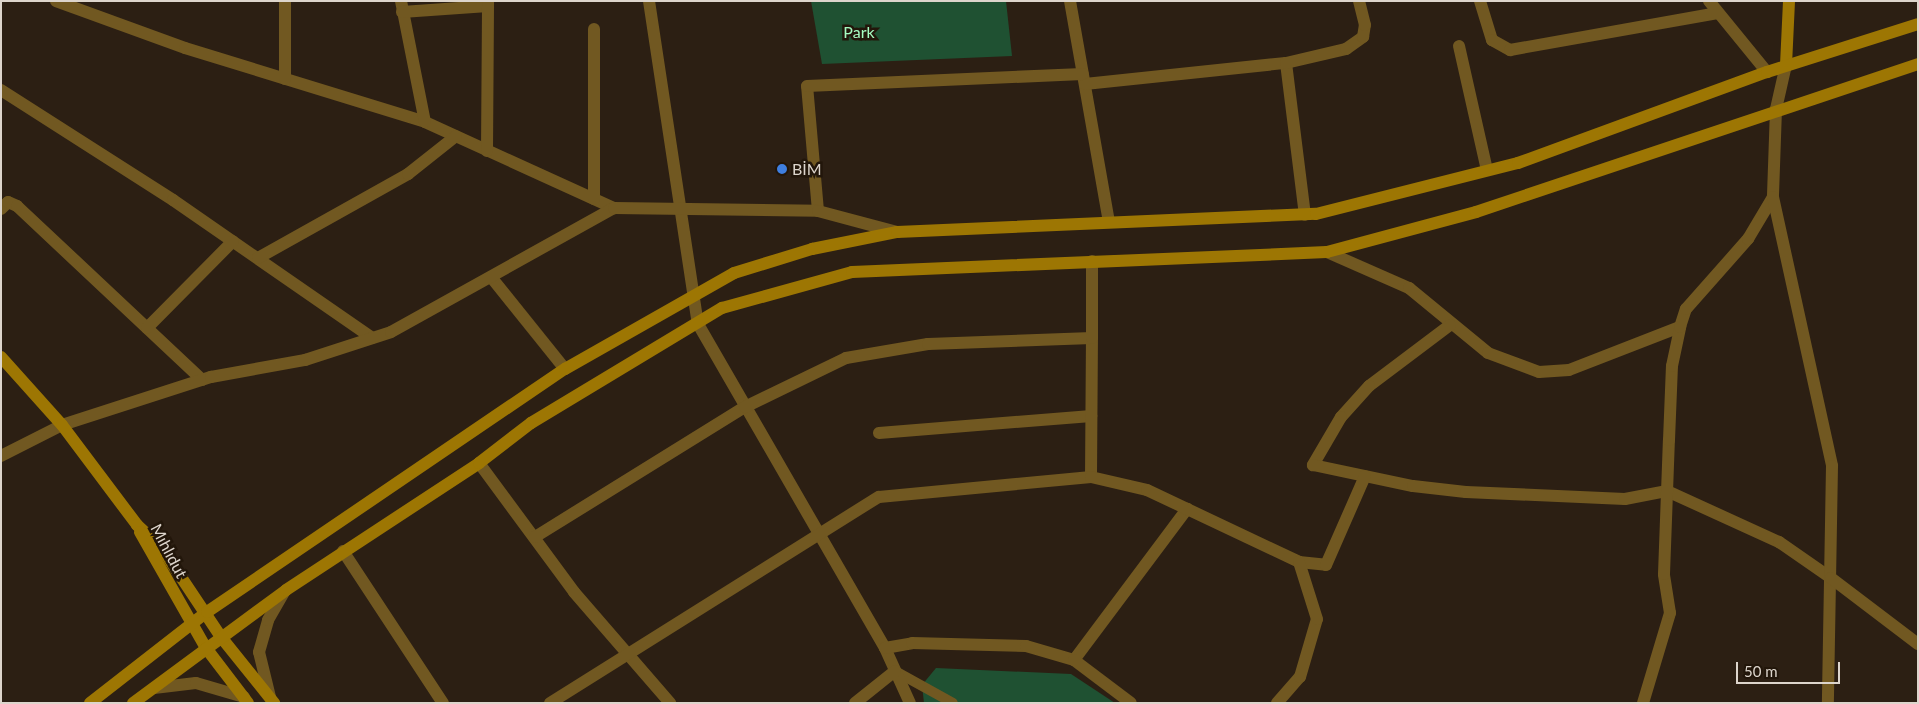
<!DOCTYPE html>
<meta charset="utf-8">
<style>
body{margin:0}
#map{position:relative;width:1919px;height:704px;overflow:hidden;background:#2c1f13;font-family:Lato,sans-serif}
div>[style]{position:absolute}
.green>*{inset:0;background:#1f5132}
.pedestrian>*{height:10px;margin:-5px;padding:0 5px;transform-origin:5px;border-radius:5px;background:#715821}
.minor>*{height:12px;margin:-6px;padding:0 6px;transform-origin:6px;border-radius:6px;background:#715821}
.tertiary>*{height:12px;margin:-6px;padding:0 6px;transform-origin:6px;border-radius:6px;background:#715821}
.secondary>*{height:12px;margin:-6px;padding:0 6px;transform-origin:6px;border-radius:6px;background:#9d7603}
.dots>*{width:14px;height:14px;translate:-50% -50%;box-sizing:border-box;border:2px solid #22160a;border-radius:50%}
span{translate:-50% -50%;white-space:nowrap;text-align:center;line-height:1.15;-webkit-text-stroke:5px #22160a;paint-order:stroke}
.park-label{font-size:16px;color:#a5fcc1}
.poi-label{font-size:16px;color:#ddd5cc}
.left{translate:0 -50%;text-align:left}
.street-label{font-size:16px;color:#ddd5cc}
.frame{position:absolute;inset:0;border:2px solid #ddd5cc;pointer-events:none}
.scale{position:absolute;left:1736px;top:662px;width:104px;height:22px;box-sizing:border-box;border:2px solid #ddd5cc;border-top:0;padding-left:6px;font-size:15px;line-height:18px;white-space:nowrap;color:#ddd5cc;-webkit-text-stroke:4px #22160a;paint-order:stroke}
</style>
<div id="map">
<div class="green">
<div style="clip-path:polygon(811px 1px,1006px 1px,1012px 56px,822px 64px)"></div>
<div style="clip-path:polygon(936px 668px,1071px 674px,1115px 703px,924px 703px,922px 685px)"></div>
</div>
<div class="pedestrian">
<div style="left:895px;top:671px;width:66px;rotate:28.9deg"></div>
</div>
<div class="minor">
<div style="left:56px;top:1px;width:137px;rotate:20deg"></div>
<div style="left:185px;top:48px;width:251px;rotate:17.1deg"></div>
<div style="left:425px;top:122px;width:208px;rotate:24.5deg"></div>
<div style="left:285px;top:1px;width:78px;rotate:90deg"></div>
<div style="left:401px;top:1px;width:123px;rotate:78.8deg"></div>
<div style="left:1070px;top:1px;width:224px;rotate:80deg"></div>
<div style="left:1480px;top:1px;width:41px;rotate:72.9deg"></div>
<div style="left:1492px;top:40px;width:21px;rotate:29deg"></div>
<div style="left:1510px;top:50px;width:211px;rotate:-10.1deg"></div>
<div style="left:1709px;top:1px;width:92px;rotate:50.8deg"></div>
<div style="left:402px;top:12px;width:86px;rotate:-4deg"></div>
<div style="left:594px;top:29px;width:170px;rotate:90deg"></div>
<div style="left:1459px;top:46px;width:127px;rotate:77.3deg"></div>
<div style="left:1286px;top:63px;width:153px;rotate:82.9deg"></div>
<div style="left:1085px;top:84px;width:202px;rotate:-6deg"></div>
<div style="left:1286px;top:63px;width:62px;rotate:-13.1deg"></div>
<div style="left:1346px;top:49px;width:21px;rotate:-35deg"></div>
<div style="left:1363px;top:37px;width:12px;rotate:-81deg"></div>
<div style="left:1365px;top:25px;width:25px;rotate:-104deg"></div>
<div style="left:1px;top:90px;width:204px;rotate:32.6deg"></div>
<div style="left:173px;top:200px;width:242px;rotate:34.7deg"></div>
<div style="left:487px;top:151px;width:150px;rotate:-89.6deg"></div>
<div style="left:1px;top:209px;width:10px;rotate:-45deg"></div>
<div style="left:8px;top:202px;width:10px;rotate:24deg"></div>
<div style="left:17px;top:206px;width:254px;rotate:43.2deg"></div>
<div style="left:818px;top:211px;width:125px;rotate:-95deg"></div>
<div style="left:807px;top:86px;width:276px;rotate:-2.5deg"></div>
<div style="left:1327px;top:252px;width:90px;rotate:23.7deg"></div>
<div style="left:1409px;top:288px;width:102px;rotate:39.4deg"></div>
<div style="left:1488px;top:353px;width:54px;rotate:20.4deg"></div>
<div style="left:1539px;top:372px;width:30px;rotate:-4deg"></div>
<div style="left:1569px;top:370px;width:119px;rotate:-21.2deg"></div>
<div style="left:258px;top:258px;width:172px;rotate:-29.2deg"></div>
<div style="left:408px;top:174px;width:61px;rotate:-38.4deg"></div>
<div style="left:491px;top:277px;width:118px;rotate:51.2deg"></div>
<div style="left:698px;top:324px;width:374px;rotate:60deg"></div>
<div style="left:885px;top:648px;width:60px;rotate:65.6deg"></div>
<div style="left:1450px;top:325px;width:101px;rotate:143deg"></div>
<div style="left:1369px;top:386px;width:42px;rotate:132.1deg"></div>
<div style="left:1341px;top:417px;width:56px;rotate:120.3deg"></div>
<div style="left:1313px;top:465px;width:102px;rotate:11.9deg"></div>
<div style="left:1413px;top:486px;width:53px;rotate:6.5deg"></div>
<div style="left:1466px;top:492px;width:159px;rotate:2.5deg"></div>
<div style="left:1625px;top:499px;width:43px;rotate:-10.8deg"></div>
<div style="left:1667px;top:491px;width:123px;rotate:24.5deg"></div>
<div style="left:1779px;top:542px;width:63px;rotate:34.7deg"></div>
<div style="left:147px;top:328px;width:122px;rotate:-45.3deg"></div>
<div style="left:879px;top:433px;width:213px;rotate:-4.6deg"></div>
<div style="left:479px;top:463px;width:160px;rotate:53.6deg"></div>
<div style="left:574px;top:592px;width:147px;rotate:49.1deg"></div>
<div style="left:1091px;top:477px;width:139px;rotate:-89.6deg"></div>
<div style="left:535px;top:537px;width:247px;rotate:-31.8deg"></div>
<div style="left:745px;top:407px;width:112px;rotate:-25.9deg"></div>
<div style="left:846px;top:358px;width:83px;rotate:-9.7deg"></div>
<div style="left:928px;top:344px;width:164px;rotate:-2.1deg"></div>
<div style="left:1092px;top:338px;width:77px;rotate:-90deg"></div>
<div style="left:343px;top:551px;width:182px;rotate:56.7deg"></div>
<div style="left:885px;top:648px;width:27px;rotate:-10deg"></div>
<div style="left:912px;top:643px;width:114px;rotate:1.5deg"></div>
<div style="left:1026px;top:646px;width:50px;rotate:16.3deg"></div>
<div style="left:1074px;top:660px;width:189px;rotate:-53.2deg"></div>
<div style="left:1074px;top:660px;width:71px;rotate:37deg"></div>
<div style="left:550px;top:703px;width:388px;rotate:-32.1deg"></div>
<div style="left:879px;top:497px;width:213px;rotate:-5.4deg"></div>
<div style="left:1091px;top:477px;width:57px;rotate:13.1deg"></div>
<div style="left:1147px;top:490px;width:168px;rotate:25.3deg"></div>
<div style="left:1299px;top:562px;width:27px;rotate:6deg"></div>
<div style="left:1326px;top:565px;width:97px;rotate:-66.3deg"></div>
<div style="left:855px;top:703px;width:51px;rotate:-38.7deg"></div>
<div style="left:1277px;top:703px;width:35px;rotate:-49deg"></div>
<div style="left:1300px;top:677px;width:60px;rotate:-73.7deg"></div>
<div style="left:1317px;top:619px;width:60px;rotate:-107.5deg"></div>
<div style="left:1643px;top:703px;width:94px;rotate:-73.3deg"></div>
<div style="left:1670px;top:613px;width:39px;rotate:-99deg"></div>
<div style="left:1664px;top:574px;width:134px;rotate:-87.9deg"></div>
<div style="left:1669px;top:440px;width:74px;rotate:-87.7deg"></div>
<div style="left:1672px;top:366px;width:40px;rotate:-78deg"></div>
<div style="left:1680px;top:327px;width:19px;rotate:-72deg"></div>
<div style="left:1686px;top:309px;width:94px;rotate:-48.5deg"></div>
<div style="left:1748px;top:239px;width:49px;rotate:-59.2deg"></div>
</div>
<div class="tertiary">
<div style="left:649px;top:1px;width:327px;rotate:81.4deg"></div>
<div style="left:1786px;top:65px;width:45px;rotate:102.8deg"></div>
<div style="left:1776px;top:109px;width:88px;rotate:92deg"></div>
<div style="left:1773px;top:197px;width:275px;rotate:77.6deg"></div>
<div style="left:1832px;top:466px;width:237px;rotate:91deg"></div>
<div style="left:1px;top:456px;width:68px;rotate:-26.9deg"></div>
<div style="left:62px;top:425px;width:157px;rotate:-17.9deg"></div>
<div style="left:211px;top:377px;width:96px;rotate:-10.3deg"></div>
<div style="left:305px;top:360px;width:90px;rotate:-18deg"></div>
<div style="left:391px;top:332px;width:255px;rotate:-29.1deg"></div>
<div style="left:614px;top:208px;width:204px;rotate:0.8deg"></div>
<div style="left:818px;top:211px;width:82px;rotate:14.9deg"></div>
<div style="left:1831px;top:578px;width:109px;rotate:37.2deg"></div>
<div style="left:154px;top:688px;width:42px;rotate:-6.8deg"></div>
<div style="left:196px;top:683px;width:50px;rotate:16.3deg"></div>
<div style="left:270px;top:697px;width:46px;rotate:-103.7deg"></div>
<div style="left:259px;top:652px;width:33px;rotate:-74deg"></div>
<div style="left:268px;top:620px;width:32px;rotate:-60deg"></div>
</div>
<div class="secondary">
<div style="left:1786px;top:65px;width:64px;rotate:-87.3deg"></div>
<div style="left:1px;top:357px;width:91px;rotate:48.1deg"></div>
<div style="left:62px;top:425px;width:125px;rotate:53.1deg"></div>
<div style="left:137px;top:525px;width:33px;rotate:43deg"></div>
<div style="left:161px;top:547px;width:108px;rotate:56.3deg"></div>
<div style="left:221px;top:637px;width:85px;rotate:51.2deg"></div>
<div style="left:140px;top:532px;width:133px;rotate:60.4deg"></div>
<div style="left:206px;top:648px;width:69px;rotate:52.6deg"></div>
<div style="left:90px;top:703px;width:148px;rotate:-37.9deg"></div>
<div style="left:207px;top:612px;width:433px;rotate:-34.2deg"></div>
<div style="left:565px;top:369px;width:194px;rotate:-29.6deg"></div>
<div style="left:734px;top:273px;width:82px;rotate:-17.1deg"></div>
<div style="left:812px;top:249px;width:87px;rotate:-11.3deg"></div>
<div style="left:897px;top:232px;width:419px;rotate:-2.5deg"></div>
<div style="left:1316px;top:214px;width:208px;rotate:-14.2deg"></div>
<div style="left:1518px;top:163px;width:265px;rotate:-20.1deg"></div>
<div style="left:1767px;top:72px;width:158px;rotate:-17.6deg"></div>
<div style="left:133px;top:703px;width:190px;rotate:-36.4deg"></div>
<div style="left:286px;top:590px;width:231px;rotate:-33.3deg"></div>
<div style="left:479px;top:463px;width:66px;rotate:-37.6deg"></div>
<div style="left:531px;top:423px;width:223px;rotate:-31.1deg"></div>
<div style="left:722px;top:308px;width:135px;rotate:-15.5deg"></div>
<div style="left:852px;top:272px;width:475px;rotate:-2.4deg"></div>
<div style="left:1327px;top:252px;width:154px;rotate:-15deg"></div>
<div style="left:1476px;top:212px;width:466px;rotate:-18.5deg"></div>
</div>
<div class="dots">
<div style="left:782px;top:169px;background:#3f7fe0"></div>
</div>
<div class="park-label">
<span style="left:859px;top:32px">Park</span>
</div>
<div class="poi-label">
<span class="left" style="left:792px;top:169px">BİM</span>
</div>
<div class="street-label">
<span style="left:169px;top:551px;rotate:62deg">Mıhlıdut</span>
</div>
<div class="frame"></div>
<div class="scale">50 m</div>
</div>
